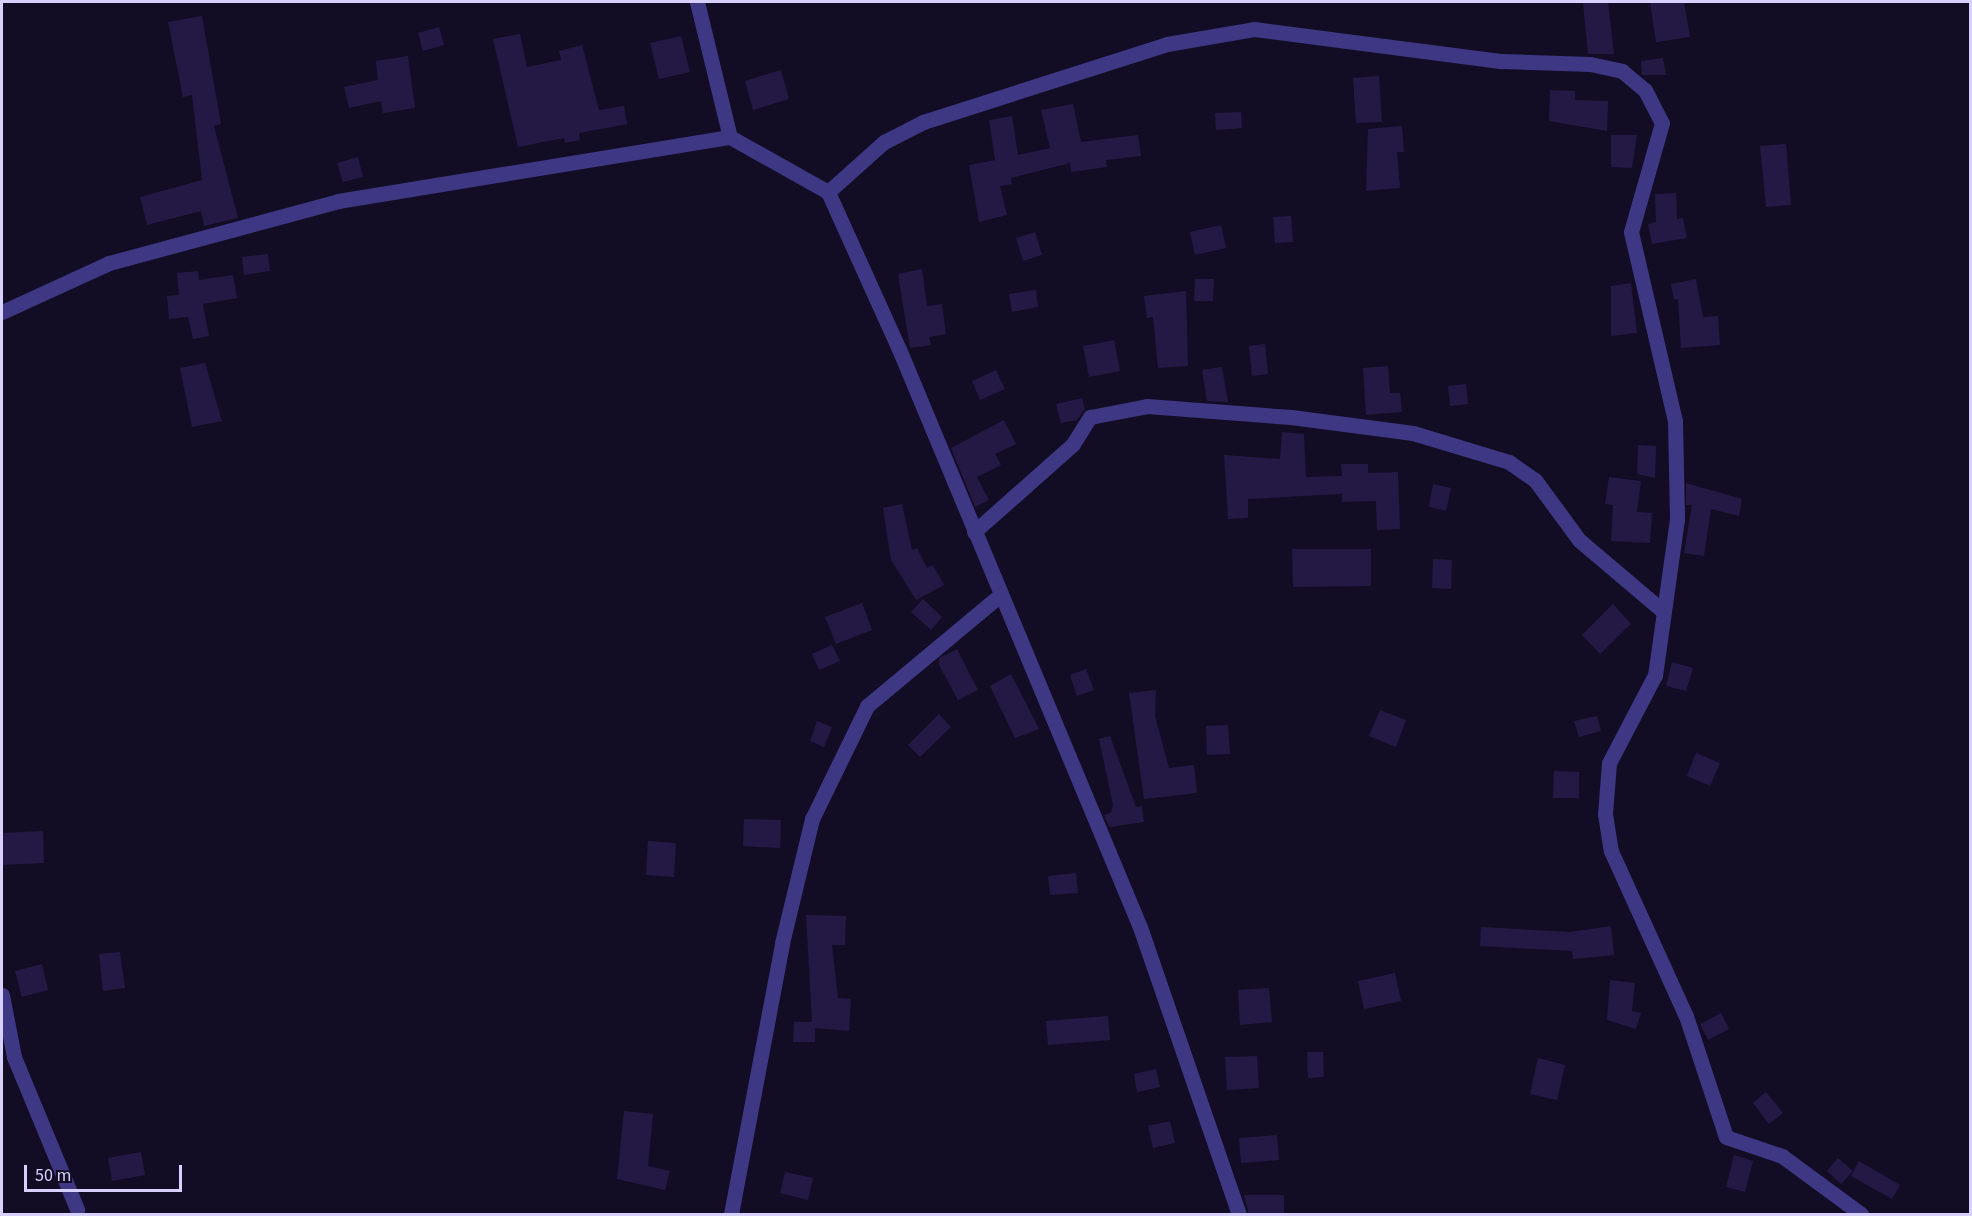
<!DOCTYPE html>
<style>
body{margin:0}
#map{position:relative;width:1972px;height:1216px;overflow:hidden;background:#120d24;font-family:"Source Sans 3",sans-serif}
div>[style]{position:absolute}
.building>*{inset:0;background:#241945}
.minor>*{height:15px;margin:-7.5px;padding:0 7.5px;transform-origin:7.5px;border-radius:7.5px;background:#3e3784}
span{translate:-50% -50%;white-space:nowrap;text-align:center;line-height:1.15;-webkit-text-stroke:5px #120d24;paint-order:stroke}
.frame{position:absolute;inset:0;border:3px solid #d8d0ff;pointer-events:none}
.scale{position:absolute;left:24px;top:1165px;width:158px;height:27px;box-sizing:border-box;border:3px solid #d8d0ff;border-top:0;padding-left:8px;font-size:18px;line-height:21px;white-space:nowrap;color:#d8d0ff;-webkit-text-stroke:4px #120d24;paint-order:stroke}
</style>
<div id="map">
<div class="building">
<div style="clip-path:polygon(1583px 2px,1608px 2px,1614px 54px,1588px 54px)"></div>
<div style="clip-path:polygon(1650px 2px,1684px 2px,1690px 37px,1656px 42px)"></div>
<div style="clip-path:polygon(202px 16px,221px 124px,214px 126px,238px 218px,204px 226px,201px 211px,147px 225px,140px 197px,202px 180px,192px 95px,183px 97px,168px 22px)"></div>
<div style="clip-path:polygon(439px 27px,444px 45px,423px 51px,418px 33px)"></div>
<div style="clip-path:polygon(520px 34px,527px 67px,561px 60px,559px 51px,582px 45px,599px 110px,624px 106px,627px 124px,579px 133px,580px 140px,565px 143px,564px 138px,518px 147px,493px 39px)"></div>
<div style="clip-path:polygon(681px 36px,690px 72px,659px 79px,650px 43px)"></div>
<div style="clip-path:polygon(408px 56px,415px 108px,383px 113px,381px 101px,349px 108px,344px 87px,378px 80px,376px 61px)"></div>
<div style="clip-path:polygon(1663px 58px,1666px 75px,1642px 75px,1641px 61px)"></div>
<div style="clip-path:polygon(781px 70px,789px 99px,753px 110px,745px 81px)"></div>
<div style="clip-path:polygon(1379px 76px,1382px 122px,1356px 123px,1353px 78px)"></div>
<div style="clip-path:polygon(1550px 90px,1575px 91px,1575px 100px,1608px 101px,1607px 131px,1549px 121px)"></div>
<div style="clip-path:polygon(1073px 104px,1081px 142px,1138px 135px,1141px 156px,1106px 160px,1107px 167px,1071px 172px,1070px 163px,1011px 178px,1012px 184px,1000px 186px,1007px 215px,979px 222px,969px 165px,995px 160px,989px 120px,1012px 116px,1018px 155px,1050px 148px,1041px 110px)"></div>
<div style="clip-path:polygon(1241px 112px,1242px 128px,1216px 130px,1215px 113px)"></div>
<div style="clip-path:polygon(1402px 126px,1404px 152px,1397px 152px,1400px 188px,1366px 191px,1368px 129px)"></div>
<div style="clip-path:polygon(1611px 135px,1637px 135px,1632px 168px,1611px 167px)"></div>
<div style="clip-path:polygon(1786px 144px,1791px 205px,1766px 207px,1760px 146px)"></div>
<div style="clip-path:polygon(358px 157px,363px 177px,343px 182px,337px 163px)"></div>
<div style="clip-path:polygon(1676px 193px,1677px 219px,1683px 218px,1687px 238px,1652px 244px,1648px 224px,1656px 222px,1655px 194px)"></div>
<div style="clip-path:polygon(1291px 216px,1293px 242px,1275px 243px,1273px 217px)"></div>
<div style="clip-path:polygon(1221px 225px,1226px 248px,1195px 255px,1190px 232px)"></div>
<div style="clip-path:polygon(1035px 232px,1042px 255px,1023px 261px,1016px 238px)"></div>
<div style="clip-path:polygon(268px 254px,270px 271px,244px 275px,242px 257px)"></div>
<div style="clip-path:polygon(922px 269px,927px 306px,942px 304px,946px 334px,929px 337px,931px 345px,910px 348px,898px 274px)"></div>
<div style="clip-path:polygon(198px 271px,199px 280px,233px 275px,237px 298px,203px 304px,209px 336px,193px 339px,188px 317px,169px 319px,167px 296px,179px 295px,177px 273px)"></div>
<div style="clip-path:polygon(1195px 279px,1214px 279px,1213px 301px,1194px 301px)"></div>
<div style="clip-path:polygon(1696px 279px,1703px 317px,1718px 316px,1720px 345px,1681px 348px,1678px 299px,1674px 300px,1671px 284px)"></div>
<div style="clip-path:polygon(1631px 283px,1637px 333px,1611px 336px,1611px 286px)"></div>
<div style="clip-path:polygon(1036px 290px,1038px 307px,1012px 312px,1009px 294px)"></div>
<div style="clip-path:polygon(1186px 291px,1188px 366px,1158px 368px,1153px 317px,1147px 318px,1144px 296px)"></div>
<div style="clip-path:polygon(1114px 340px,1120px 371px,1089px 377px,1083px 346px)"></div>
<div style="clip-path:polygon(1265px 344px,1268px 374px,1252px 376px,1249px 346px)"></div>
<div style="clip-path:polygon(205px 363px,222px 421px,192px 427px,180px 368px)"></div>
<div style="clip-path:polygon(1388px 366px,1390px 393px,1400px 393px,1402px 412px,1366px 415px,1363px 368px)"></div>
<div style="clip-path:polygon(1222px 367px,1228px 402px,1207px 401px,1202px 370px)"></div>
<div style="clip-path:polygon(996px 370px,1005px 389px,980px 400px,972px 381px)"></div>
<div style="clip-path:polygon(1466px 384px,1468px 404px,1450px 406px,1448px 386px)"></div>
<div style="clip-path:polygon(1082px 398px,1085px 409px,1077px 420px,1061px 423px,1056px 404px)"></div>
<div style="clip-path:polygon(1004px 420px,1016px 444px,995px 454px,1001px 465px,977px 477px,989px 500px,975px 507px,951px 448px)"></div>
<div style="clip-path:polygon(1282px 432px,1304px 434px,1306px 477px,1342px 476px,1341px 464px,1368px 464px,1368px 473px,1398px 472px,1400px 529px,1377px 530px,1376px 501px,1342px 502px,1342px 494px,1248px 499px,1248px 518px,1228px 519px,1224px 455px,1280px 459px)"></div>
<div style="clip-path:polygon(1638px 445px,1656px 446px,1655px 478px,1637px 474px)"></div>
<div style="clip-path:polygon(1609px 477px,1641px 481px,1637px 512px,1652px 513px,1650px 543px,1611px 541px,1613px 505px,1605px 504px)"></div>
<div style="clip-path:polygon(1686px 483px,1742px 499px,1739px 516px,1711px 509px,1704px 556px,1684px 553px,1692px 505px,1686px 505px)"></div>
<div style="clip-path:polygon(1433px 484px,1451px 488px,1446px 511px,1429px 507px)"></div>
<div style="clip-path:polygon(902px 504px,912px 550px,917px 548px,927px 568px,933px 565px,944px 585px,916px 600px,891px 560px,883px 508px)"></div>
<div style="clip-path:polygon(1292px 549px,1371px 549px,1371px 586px,1293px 587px)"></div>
<div style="clip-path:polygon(1433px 559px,1452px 560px,1451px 589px,1432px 588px)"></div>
<div style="clip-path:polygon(923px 599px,942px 617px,931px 630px,911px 612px)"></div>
<div style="clip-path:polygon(862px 603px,872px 630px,836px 644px,825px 617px)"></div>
<div style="clip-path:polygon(1613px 604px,1631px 624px,1600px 654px,1582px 635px)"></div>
<div style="clip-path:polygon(832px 645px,840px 661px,819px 670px,812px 654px)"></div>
<div style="clip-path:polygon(957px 649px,978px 690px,958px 700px,939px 665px,939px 658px)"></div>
<div style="clip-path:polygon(1672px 662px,1693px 668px,1686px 691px,1666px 686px)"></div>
<div style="clip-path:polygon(1086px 669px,1094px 690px,1077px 696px,1070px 675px)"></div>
<div style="clip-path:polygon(1011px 674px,1039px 729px,1015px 738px,990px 686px)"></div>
<div style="clip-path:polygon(1156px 690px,1155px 716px,1169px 768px,1194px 765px,1197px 793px,1144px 799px,1129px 693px)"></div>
<div style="clip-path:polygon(1380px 710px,1406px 720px,1396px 747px,1369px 736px)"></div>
<div style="clip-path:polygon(939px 714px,951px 727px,920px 757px,908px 745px)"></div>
<div style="clip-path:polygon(1597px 716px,1601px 731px,1579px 737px,1574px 721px)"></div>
<div style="clip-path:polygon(817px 721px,832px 727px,824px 747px,810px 741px)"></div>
<div style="clip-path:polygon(1228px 725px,1230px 754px,1207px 755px,1206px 726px)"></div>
<div style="clip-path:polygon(1110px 736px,1136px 807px,1142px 806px,1144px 822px,1109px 827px,1104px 815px,1111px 813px,1113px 805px,1099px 739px)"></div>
<div style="clip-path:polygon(1696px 753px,1720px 763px,1710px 786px,1687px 776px)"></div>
<div style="clip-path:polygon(1554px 771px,1579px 772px,1579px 798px,1553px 798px)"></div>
<div style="clip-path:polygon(744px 819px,781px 820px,780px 848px,743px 846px)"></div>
<div style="clip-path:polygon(43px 831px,44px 863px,2px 865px,2px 833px)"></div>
<div style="clip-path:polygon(648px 841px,676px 843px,674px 877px,646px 875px)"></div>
<div style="clip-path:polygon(1076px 873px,1078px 893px,1050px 895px,1048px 876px)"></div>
<div style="clip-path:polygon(806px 915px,846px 916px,845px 945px,832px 945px,838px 998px,851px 999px,849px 1031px,815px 1028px,815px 1042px,793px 1042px,794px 1022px,812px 1022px)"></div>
<div style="clip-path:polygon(1611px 926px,1614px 955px,1573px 959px,1572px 951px,1480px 946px,1481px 927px,1570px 932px)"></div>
<div style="clip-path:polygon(120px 952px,125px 988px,103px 991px,99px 954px)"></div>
<div style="clip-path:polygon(42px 964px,48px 990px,22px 997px,15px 971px)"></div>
<div style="clip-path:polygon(1395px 973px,1401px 1001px,1364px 1009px,1358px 981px)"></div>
<div style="clip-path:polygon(1610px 980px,1635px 983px,1632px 1011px,1641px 1013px,1636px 1029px,1607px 1020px)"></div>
<div style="clip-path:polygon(1269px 988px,1272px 1022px,1240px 1025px,1238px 990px)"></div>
<div style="clip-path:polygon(1721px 1013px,1729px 1029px,1708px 1040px,1700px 1024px)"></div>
<div style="clip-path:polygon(1108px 1016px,1110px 1040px,1048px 1045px,1046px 1021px)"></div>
<div style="clip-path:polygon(1307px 1052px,1323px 1052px,1324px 1077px,1308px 1078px)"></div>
<div style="clip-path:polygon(1257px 1056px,1259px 1088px,1227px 1090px,1225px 1057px)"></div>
<div style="clip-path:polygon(1538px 1058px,1565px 1065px,1557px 1100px,1530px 1094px)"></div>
<div style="clip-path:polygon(1156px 1069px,1160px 1087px,1137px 1092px,1134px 1074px)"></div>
<div style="clip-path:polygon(1766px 1092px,1783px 1113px,1769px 1124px,1753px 1103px)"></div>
<div style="clip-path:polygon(624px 1111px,653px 1114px,648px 1166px,670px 1171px,665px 1190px,617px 1179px)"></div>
<div style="clip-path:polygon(1170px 1121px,1175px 1143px,1153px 1148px,1148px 1126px)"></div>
<div style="clip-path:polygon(1277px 1135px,1279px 1160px,1241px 1163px,1239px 1138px)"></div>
<div style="clip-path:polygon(141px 1152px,145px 1175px,112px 1181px,108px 1158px)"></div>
<div style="clip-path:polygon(1734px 1155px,1753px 1161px,1745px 1192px,1726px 1187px)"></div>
<div style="clip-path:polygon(1838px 1158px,1853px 1171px,1841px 1184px,1827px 1171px)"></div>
<div style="clip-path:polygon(1859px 1161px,1900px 1185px,1892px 1199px,1851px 1176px)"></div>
<div style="clip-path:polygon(785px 1172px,813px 1178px,808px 1200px,780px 1193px)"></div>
<div style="clip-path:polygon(1244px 1195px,1284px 1195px,1284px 1215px,1249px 1215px)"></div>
</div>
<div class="minor">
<div style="left:697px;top:2px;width:139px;rotate:76.3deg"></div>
<div style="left:730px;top:137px;width:112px;rotate:29.3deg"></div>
<div style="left:828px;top:192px;width:172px;rotate:65.7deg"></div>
<div style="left:899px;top:349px;width:626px;rotate:67.37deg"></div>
<div style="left:1140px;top:927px;width:304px;rotate:71deg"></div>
<div style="left:828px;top:192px;width:75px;rotate:-41.8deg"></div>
<div style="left:884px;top:142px;width:44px;rotate:-27.1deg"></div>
<div style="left:923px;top:122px;width:256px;rotate:-17.7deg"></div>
<div style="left:1167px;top:44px;width:88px;rotate:-9.8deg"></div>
<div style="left:1254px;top:29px;width:250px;rotate:7.4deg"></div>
<div style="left:1502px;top:61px;width:88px;rotate:2deg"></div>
<div style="left:1590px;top:64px;width:33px;rotate:12deg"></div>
<div style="left:1622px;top:71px;width:30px;rotate:40deg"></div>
<div style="left:1645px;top:90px;width:37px;rotate:63deg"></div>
<div style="left:1662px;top:123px;width:113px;rotate:105.9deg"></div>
<div style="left:1631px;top:232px;width:194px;rotate:76.9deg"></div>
<div style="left:1675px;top:421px;width:98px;rotate:88.8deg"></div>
<div style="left:1677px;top:519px;width:158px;rotate:98deg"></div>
<div style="left:1655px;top:675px;width:99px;rotate:117.6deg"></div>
<div style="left:1609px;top:763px;width:51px;rotate:94.5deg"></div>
<div style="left:1605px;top:814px;width:37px;rotate:81deg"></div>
<div style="left:1611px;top:851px;width:181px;rotate:65.6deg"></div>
<div style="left:1686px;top:1016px;width:127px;rotate:71.7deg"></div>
<div style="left:1726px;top:1137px;width:59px;rotate:18.7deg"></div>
<div style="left:1782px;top:1156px;width:98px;rotate:36.3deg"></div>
<div style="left:2px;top:312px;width:118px;rotate:-24.6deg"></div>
<div style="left:109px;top:263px;width:237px;rotate:-15.1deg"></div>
<div style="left:338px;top:201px;width:397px;rotate:-9.3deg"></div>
<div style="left:974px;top:532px;width:132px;rotate:-41.6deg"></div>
<div style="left:1073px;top:444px;width:32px;rotate:-58deg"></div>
<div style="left:1090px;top:417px;width:58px;rotate:-10.9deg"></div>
<div style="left:1147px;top:406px;width:144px;rotate:4.4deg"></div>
<div style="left:1291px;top:417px;width:123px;rotate:7.5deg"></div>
<div style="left:1413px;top:433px;width:100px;rotate:16.8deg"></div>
<div style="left:1509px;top:462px;width:32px;rotate:35deg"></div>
<div style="left:1535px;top:480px;width:74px;rotate:53.7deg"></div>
<div style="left:1579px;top:540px;width:111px;rotate:40.3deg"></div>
<div style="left:2px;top:995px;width:63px;rotate:79deg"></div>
<div style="left:14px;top:1057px;width:165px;rotate:67.5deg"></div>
<div style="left:731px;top:1214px;width:276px;rotate:-79.3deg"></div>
<div style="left:782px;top:943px;width:128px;rotate:-76.4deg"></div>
<div style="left:812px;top:819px;width:126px;rotate:-64deg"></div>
<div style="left:867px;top:706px;width:173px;rotate:-39.8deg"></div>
</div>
<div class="frame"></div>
<div class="scale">50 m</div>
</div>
